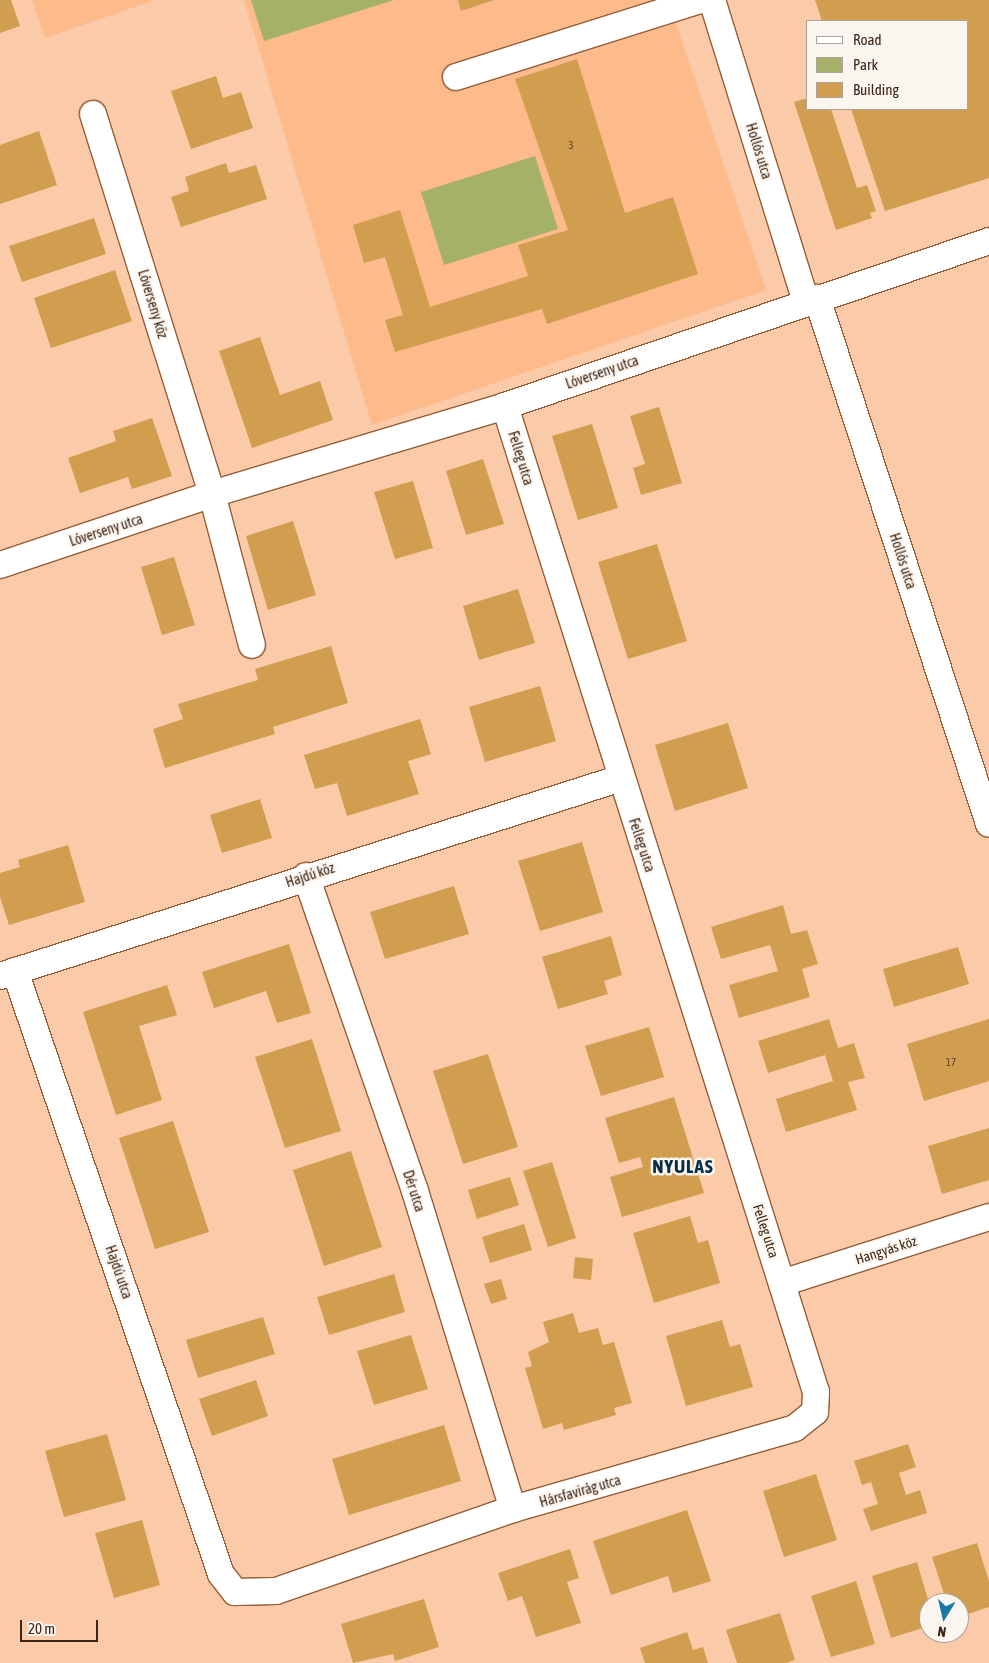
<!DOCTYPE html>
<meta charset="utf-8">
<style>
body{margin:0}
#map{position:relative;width:989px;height:1663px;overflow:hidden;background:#fbcaa8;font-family:"Asap Condensed",sans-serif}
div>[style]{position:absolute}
.built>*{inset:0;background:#fdba8a}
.green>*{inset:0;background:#a5b069}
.building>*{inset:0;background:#d19e50}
.roads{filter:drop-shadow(1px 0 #935d35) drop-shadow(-1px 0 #935d35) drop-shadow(0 1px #935d35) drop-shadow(0 -1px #935d35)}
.minor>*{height:26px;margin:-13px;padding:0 13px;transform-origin:13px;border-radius:13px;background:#fff}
span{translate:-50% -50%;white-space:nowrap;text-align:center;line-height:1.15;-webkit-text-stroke:5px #fbf5f0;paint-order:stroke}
.number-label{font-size:11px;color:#614323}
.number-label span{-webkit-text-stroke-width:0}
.street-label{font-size:14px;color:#3c2514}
.district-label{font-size:19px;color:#022f45;font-weight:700;letter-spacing:1px}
.legend{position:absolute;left:806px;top:20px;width:162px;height:90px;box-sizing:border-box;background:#fbf5f0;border:1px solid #afa298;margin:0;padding:6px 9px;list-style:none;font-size:15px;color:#3c2514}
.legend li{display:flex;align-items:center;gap:10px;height:25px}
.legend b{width:25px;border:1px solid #afa298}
.north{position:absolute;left:919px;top:1593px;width:50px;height:50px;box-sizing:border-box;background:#fbf5f0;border:1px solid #afa298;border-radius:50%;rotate:189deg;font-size:14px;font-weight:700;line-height:20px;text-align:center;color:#3c2514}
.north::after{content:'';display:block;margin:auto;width:18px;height:22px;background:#1a78a5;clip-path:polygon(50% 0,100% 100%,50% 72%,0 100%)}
.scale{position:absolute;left:20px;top:1620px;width:78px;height:22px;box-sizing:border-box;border:2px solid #3c2514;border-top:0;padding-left:6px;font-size:15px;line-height:18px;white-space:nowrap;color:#3c2514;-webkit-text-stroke:4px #fbf5f0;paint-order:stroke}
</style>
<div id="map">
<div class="built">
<div style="clip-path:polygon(32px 0,155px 0,45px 38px)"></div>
<div style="clip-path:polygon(244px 0,668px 0,766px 290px,372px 425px)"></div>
</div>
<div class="green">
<div style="clip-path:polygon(251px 0,394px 0,264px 41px)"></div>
<div style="clip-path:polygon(535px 156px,558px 229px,444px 265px,421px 192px)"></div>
</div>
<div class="building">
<div style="clip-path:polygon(0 0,11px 0,20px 26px,0 33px)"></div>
<div style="clip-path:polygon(458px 0,494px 0,461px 11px)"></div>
<div style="clip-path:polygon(815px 0,989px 0,989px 178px,885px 211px,851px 109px,968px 109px,968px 21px,822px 21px)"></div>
<div style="clip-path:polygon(577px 59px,625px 213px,673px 197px,698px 274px,547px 324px,542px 309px,395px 352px,385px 320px,403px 315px,385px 257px,364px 263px,353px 225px,400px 210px,430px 307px,528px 276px,518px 245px,568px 230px,515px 79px)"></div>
<div style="clip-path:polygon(216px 76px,223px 98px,241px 92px,253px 128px,191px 149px,171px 91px)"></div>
<div style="clip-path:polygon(808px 98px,808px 109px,831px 109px,857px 188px,867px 185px,876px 211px,870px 213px,872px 218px,836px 230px,794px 102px)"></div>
<div style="clip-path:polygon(39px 131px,57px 185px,0 204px,0 145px)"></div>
<div style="clip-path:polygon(226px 163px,229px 173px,256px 165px,267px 199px,181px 227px,171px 197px,189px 191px,185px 177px)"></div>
<div style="clip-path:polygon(94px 218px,106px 254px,22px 282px,9px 246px)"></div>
<div style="clip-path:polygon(115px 270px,132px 321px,51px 348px,34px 298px)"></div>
<div style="clip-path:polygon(260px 337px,280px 395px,320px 381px,333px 420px,252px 448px,219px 351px)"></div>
<div style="clip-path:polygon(659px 407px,682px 483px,641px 495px,633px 468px,645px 464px,630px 416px)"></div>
<div style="clip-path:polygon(152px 418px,172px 476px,132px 489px,128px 477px,80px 493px,68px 458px,116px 441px,113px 431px)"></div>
<div style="clip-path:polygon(592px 424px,618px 508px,578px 520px,552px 436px)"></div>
<div style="clip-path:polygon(483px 459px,504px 524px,466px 535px,446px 471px)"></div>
<div style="clip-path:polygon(413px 481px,433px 548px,395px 559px,374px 492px)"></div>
<div style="clip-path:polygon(293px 521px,316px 595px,268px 610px,246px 536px)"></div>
<div style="clip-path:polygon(657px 544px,687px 641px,628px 659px,598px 562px)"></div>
<div style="clip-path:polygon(174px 557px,195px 625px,162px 635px,141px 567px)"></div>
<div style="clip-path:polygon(518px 589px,535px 643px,479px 660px,463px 606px)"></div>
<div style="clip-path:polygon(331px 646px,348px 703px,273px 727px,275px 734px,165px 768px,153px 729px,183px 719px,178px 704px,258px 680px,255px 669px)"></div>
<div style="clip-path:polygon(540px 686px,556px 741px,485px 762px,469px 707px)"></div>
<div style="clip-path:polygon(420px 719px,431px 754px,408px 761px,419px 794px,347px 816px,337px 783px,315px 789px,304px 755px)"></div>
<div style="clip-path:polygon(728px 723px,748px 788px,675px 811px,655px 745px)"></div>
<div style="clip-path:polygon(260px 799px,272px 838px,222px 853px,210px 815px)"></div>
<div style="clip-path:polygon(582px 842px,603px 912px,540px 931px,518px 861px)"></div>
<div style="clip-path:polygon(68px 845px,85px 902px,9px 925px,0 897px,0 873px,20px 867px,18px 860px)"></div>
<div style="clip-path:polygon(454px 886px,469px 934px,385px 959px,370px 912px)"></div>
<div style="clip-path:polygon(783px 905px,791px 934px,807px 930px,818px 964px,802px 969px,810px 997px,739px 1018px,729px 985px,778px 971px,770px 945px,721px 959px,711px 927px)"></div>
<div style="clip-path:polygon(611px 936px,622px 975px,604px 981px,608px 994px,558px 1009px,542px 957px)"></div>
<div style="clip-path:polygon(289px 944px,311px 1013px,277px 1023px,266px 991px,214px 1008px,202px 972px)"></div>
<div style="clip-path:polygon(958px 947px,969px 984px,894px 1007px,883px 969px)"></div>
<div style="clip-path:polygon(167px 985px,177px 1015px,139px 1026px,162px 1100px,116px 1115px,83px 1012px)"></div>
<div style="clip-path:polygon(829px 1019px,838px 1048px,854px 1043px,865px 1078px,848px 1082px,857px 1110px,786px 1132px,776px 1099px,833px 1081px,825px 1055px,768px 1073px,758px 1041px)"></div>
<div style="clip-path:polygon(989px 1019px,989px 1081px,924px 1101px,907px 1044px)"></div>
<div style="clip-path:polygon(649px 1027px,664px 1077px,601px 1096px,585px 1046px)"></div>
<div style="clip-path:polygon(312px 1039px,341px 1131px,285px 1148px,255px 1057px)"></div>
<div style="clip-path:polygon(488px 1054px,518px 1147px,463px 1164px,433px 1071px)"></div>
<div style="clip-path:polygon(674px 1097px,704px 1193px,622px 1217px,610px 1177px,643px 1167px,640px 1157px,619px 1163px,605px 1118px)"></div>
<div style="clip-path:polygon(173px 1121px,209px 1232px,155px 1249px,119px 1138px)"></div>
<div style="clip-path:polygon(989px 1128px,989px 1180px,942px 1194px,928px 1146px)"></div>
<div style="clip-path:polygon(351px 1151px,382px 1247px,324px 1266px,293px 1170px)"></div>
<div style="clip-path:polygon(552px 1162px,576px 1238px,548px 1247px,523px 1171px)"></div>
<div style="clip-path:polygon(510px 1177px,519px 1205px,477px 1219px,468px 1190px)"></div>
<div style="clip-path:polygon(690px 1216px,698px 1243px,708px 1240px,720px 1283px,654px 1303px,633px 1233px)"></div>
<div style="clip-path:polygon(524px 1224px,532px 1250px,490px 1263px,482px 1237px)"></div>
<div style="clip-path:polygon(575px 1257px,593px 1259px,591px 1280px,573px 1278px)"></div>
<div style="clip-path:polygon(394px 1274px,405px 1312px,329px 1335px,317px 1297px)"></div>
<div style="clip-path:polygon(501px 1279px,507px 1299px,491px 1304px,484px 1284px)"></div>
<div style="clip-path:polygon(573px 1313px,579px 1333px,598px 1328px,603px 1345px,614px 1342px,632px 1403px,614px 1408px,616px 1415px,564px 1430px,562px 1423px,543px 1429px,525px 1368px,532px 1366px,528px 1352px,549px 1342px,543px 1322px)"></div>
<div style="clip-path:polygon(263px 1317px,275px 1354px,198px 1378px,186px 1340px)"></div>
<div style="clip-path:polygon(722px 1320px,730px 1347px,740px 1344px,753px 1387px,686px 1406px,666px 1336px)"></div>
<div style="clip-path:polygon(411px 1335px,428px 1389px,374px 1405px,357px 1351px)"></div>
<div style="clip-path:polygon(256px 1380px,268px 1416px,212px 1436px,199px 1399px)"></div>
<div style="clip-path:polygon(444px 1425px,461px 1481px,349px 1515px,332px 1459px)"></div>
<div style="clip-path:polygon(107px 1434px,126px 1500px,64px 1517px,45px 1451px)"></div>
<div style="clip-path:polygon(908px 1444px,916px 1467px,899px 1473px,906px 1495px,920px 1490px,927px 1513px,871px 1531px,863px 1509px,878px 1504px,871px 1482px,862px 1485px,854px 1461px)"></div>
<div style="clip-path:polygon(816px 1474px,837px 1540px,784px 1557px,763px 1491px)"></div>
<div style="clip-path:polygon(687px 1510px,711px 1581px,673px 1593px,668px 1576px,611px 1595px,593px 1541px)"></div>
<div style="clip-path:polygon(142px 1520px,160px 1585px,114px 1598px,95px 1533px)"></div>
<div style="clip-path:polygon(977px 1543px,989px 1581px,989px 1607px,959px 1617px,959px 1603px,947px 1603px,932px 1557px)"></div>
<div style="clip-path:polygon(570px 1549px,579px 1578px,567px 1582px,581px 1623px,536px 1637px,522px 1596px,508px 1601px,498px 1573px)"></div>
<div style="clip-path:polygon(917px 1562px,929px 1603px,929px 1626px,891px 1638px,872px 1576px)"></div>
<div style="clip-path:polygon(856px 1581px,875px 1644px,831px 1657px,811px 1596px)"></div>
<div style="clip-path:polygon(424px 1599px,439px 1647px,395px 1661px,393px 1654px,353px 1663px,341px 1624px)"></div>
<div style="clip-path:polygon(780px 1613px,795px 1660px,786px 1663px,737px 1663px,726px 1630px)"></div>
<div style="clip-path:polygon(687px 1632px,693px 1650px,703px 1647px,708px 1663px,645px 1663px,640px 1648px)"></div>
</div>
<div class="roads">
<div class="minor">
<div style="left:712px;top:0;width:316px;rotate:72.7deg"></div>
<div style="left:456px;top:77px;width:256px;rotate:-17.5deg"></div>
<div style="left:93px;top:114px;width:398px;rotate:72.6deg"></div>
<div style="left:212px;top:494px;width:156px;rotate:75.2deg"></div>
<div style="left:817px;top:298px;width:553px;rotate:71.89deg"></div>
<div style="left:0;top:565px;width:224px;rotate:-18.5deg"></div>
<div style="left:212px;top:494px;width:306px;rotate:-16.7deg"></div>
<div style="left:505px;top:406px;width:511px;rotate:-18.82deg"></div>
<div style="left:306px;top:876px;width:333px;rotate:70.9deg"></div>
<div style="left:415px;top:1191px;width:333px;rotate:72.9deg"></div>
<div style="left:15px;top:971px;width:637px;rotate:71.14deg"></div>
<div style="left:221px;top:1574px;width:23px;rotate:52deg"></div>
<div style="left:235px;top:1592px;width:41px;rotate:-1.4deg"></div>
<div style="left:276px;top:1591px;width:251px;rotate:-19.1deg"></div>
<div style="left:513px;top:1509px;width:293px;rotate:-16deg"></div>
<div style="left:795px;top:1428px;width:26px;rotate:-39deg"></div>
<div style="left:815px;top:1412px;width:20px;rotate:-87deg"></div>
<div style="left:816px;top:1392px;width:1034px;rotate:-107.51deg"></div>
<div style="left:0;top:976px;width:652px;rotate:-17.68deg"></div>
<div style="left:782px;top:1283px;width:217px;rotate:-17.7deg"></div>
</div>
</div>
<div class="number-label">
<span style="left:571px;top:145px">3</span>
<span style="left:951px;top:1062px">17</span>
</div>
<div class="street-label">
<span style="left:759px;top:151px;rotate:73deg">Hollós utca</span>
<span style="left:153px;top:304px;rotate:73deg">Lóverseny köz</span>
<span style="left:602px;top:372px;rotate:-19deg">Lóverseny utca</span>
<span style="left:521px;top:458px;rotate:73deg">Felleg utca</span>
<span style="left:106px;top:530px;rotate:-18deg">Lóverseny utca</span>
<span style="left:903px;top:561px;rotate:72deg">Hollós utca</span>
<span style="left:642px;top:845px;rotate:72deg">Felleg utca</span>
<span style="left:310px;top:875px;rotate:-18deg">Hajdú köz</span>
<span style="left:414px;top:1191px;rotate:72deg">Dér utca</span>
<span style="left:766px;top:1231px;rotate:72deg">Felleg utca</span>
<span style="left:886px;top:1250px;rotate:-18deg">Hangyás köz</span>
<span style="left:119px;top:1272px;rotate:71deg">Hajdú utca</span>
<span style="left:580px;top:1491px;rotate:-16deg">Hársfavirág utca</span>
</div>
<div class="district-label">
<span style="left:683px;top:1167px">NYULAS</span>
</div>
<ul class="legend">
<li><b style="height:6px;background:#fff"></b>Road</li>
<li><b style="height:14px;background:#a5b069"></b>Park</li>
<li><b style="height:14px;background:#d19e50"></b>Building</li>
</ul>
<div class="north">N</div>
<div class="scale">20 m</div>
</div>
